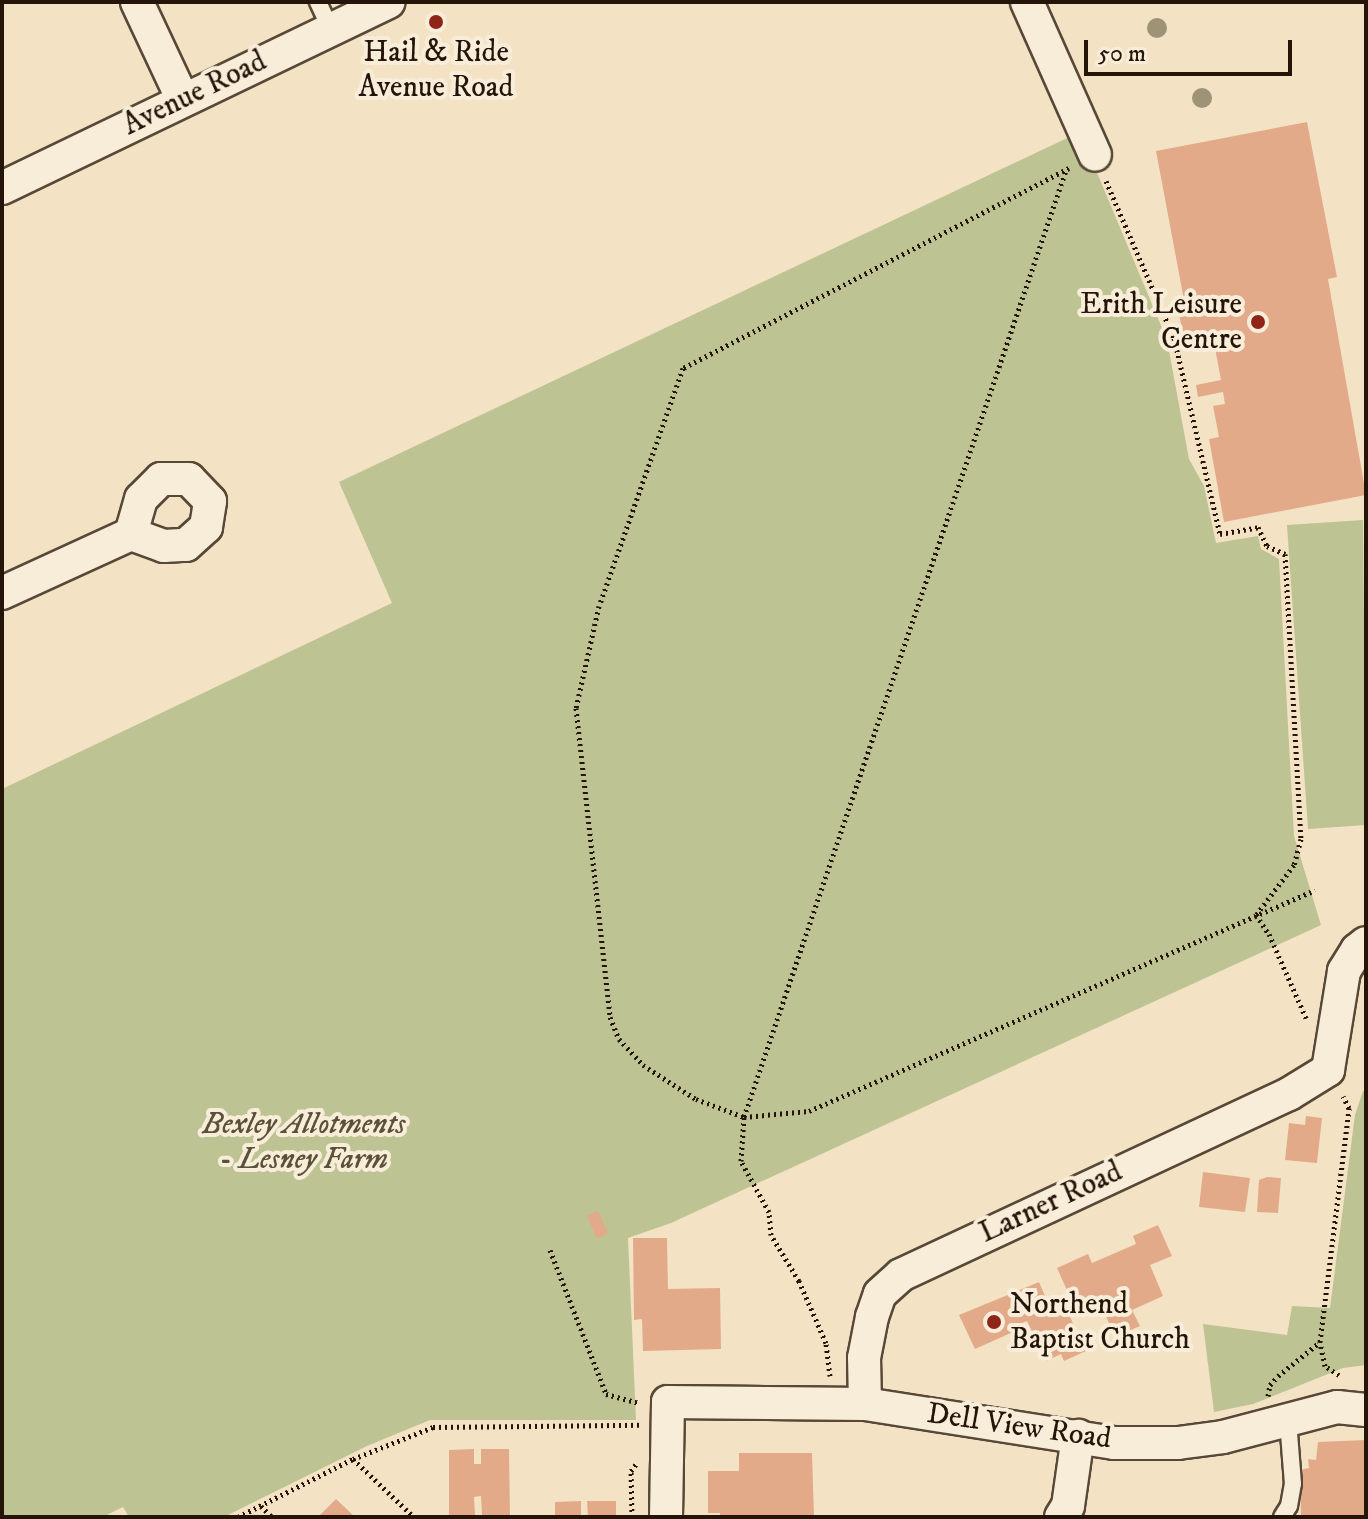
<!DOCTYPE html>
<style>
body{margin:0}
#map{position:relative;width:1368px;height:1519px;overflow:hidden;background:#f3e3c4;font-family:"IM FELL DW Pica",serif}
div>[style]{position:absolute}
.green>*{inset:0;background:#bdc392}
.building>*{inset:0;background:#e3aa89}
.path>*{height:5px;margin-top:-2.5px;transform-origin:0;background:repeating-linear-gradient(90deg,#241508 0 2px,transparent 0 6px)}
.roads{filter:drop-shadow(2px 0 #584837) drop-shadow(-2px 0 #584837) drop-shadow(0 2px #584837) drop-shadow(0 -2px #584837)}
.service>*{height:16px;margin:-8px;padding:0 8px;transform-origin:8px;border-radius:8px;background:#f7edd9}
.minor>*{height:32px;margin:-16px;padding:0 16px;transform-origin:16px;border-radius:16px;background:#f7edd9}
.trees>*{width:20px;height:20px;margin:-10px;border-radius:50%;background:#9f9377}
.dots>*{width:22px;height:22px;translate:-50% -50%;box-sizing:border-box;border:4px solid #f7edd9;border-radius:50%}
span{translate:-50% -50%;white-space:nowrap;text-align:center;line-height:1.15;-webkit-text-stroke:8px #f7edd9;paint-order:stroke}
.poi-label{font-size:30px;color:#241508}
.right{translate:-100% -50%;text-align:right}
.left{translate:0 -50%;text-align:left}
.street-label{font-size:30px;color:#241508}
.park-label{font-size:30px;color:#5a5238;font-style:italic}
.frame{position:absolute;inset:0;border:4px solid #241508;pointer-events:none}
.scale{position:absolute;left:1084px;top:40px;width:208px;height:36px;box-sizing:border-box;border:4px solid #241508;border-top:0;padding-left:10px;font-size:24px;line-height:28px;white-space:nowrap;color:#241508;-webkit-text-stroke:6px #f7edd9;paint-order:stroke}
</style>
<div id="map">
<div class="green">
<div style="clip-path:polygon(1080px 132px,1167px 340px,1189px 459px,1204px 486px,1216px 543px,1258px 536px,1261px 549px,1279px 559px,1294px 836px,1321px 925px,671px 1223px,628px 1238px,636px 1420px,430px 1420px,367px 1446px,224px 1517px,129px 1517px,123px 1507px,103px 1517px,2px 1517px,2px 789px,392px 603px,339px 482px)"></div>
<div style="clip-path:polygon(1363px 520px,1366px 825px,1308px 829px,1287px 525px)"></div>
<div style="clip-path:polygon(1363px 1091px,1366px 1091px,1366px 1365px,1343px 1368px,1253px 1404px,1214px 1412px,1203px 1324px,1287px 1335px,1292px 1306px,1330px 1308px,1355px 1115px)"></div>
</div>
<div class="building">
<div style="clip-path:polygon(1307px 122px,1337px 277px,1328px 279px,1366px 495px,1224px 522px,1209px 439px,1219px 437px,1213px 406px,1225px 404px,1223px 392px,1198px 397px,1196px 385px,1221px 380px,1214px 343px,1185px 348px,1177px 301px,1184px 300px,1156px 151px)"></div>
<div style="clip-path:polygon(1306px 1116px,1322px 1118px,1317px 1163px,1285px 1160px,1289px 1123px,1305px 1125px)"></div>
<div style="clip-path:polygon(1203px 1172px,1250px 1178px,1245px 1212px,1199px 1207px)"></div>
<div style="clip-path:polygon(1267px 1177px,1281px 1178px,1278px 1213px,1257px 1212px,1259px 1180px)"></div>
<div style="clip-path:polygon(598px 1211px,608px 1233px,597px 1239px,587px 1216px)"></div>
<div style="clip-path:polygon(1158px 1225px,1172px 1256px,1150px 1265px,1163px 1296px,1132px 1310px,1140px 1326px,1115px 1337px,1102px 1307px,1079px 1317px,1057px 1268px,1088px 1254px,1092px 1263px,1136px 1244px,1133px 1236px)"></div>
<div style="clip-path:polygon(633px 1238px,667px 1238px,668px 1289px,720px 1288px,721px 1349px,643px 1351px,642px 1319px,634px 1320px)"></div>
<div style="clip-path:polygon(1039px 1282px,1051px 1310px,1064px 1304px,1086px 1351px,1064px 1361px,1061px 1354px,1046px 1361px,1027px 1321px,1022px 1323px,1024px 1327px,975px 1349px,959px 1315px)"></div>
<div style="clip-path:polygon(1366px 1440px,1366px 1517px,1301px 1517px,1300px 1470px,1309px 1468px,1308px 1459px,1316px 1460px,1318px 1442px)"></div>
<div style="clip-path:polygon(474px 1449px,474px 1464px,481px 1464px,481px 1449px,509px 1449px,510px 1517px,482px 1515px,481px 1496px,474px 1497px,475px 1515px,449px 1517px,449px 1450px)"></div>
<div style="clip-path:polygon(739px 1453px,812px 1453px,814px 1517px,720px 1517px,720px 1513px,708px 1513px,708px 1471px,739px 1471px)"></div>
<div style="clip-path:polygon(336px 1499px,355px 1517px,318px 1517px)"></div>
<div style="clip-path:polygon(581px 1501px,581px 1517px,555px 1517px,555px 1502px)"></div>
<div style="clip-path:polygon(587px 1501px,616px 1501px,616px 1517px,588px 1517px)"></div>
</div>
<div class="path">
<div style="left:1069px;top:168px;width:435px;rotate:152.6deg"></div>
<div style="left:683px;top:368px;width:252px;rotate:109.4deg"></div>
<div style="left:599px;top:606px;width:105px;rotate:102.7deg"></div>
<div style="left:576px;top:708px;width:311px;rotate:83.7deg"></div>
<div style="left:610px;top:1017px;width:24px;rotate:68deg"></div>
<div style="left:619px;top:1039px;width:35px;rotate:47deg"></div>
<div style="left:643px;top:1065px;width:63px;rotate:32.7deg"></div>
<div style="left:696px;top:1099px;width:51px;rotate:20.6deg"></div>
<div style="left:744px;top:1117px;width:65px;rotate:-5.3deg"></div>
<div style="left:809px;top:1111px;width:552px;rotate:-23.59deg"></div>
<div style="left:1106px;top:181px;width:171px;rotate:66.6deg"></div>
<div style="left:1174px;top:338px;width:201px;rotate:76.8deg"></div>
<div style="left:1220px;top:534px;width:39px;rotate:-10deg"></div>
<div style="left:1258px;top:527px;width:21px;rotate:65deg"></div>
<div style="left:1267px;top:546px;width:20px;rotate:24deg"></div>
<div style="left:1285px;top:554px;width:285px;rotate:86.8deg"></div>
<div style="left:1301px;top:839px;width:27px;rotate:105deg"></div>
<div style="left:1294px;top:865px;width:63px;rotate:127.2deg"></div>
<div style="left:1256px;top:915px;width:23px;rotate:56deg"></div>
<div style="left:1269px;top:934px;width:92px;rotate:66.2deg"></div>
<div style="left:550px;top:1250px;width:155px;rotate:68.7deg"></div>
<div style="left:606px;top:1394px;width:34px;rotate:15deg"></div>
<div style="left:1339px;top:1375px;width:17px;rotate:-147deg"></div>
<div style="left:1325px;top:1366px;width:25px;rotate:-102deg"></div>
<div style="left:1320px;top:1342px;width:236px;rotate:-82.9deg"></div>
<div style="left:1349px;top:1108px;width:13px;rotate:-117deg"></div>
<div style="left:830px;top:1376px;width:33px;rotate:-97deg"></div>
<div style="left:826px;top:1343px;width:68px;rotate:-113.5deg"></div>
<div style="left:799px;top:1281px;width:54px;rotate:-121.3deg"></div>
<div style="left:771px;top:1235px;width:23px;rotate:-95deg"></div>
<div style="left:769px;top:1212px;width:58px;rotate:-118.8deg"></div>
<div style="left:741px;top:1161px;width:44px;rotate:-86.1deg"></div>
<div style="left:744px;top:1117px;width:1000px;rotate:-71.22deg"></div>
<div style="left:1268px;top:1396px;width:11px;rotate:-80deg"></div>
<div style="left:1270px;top:1385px;width:12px;rotate:-48deg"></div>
<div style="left:1278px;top:1376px;width:54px;rotate:-39deg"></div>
<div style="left:353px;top:1459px;width:84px;rotate:43.6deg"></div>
<div style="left:261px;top:1506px;width:16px;rotate:45deg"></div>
<div style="left:238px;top:1517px;width:129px;rotate:-26.8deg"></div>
<div style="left:353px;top:1459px;width:86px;rotate:-21.8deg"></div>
<div style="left:433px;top:1427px;width:208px;rotate:-0.6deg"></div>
<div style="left:632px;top:1517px;width:46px;rotate:-91.2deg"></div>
<div style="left:631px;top:1471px;width:9px;rotate:-54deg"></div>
</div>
<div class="roads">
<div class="service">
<div style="left:318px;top:2px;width:31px;rotate:65deg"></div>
<div style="left:1282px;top:1517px;width:13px;rotate:-58deg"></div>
<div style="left:1289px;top:1506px;width:22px;rotate:-80deg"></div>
<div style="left:1293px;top:1484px;width:63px;rotate:-94.5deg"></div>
</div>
<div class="minor">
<div style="left:137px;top:2px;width:108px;rotate:64.9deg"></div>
<div style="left:1027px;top:2px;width:167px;rotate:66deg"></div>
<div style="left:2px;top:188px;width:429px;rotate:-25.7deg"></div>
<div style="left:2px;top:593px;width:142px;rotate:-24.6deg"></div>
<div style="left:131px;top:534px;width:35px;rotate:20deg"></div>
<div style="left:164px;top:546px;width:22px;rotate:-3deg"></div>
<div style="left:186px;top:545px;width:27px;rotate:-42deg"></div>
<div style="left:206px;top:527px;width:26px;rotate:-81deg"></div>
<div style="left:210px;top:501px;width:30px;rotate:-134deg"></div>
<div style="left:189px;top:479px;width:28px;rotate:180deg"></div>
<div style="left:161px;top:479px;width:28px;rotate:135deg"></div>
<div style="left:141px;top:499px;width:36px;rotate:106deg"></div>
<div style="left:865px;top:1404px;width:46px;rotate:-91.2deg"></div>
<div style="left:864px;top:1358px;width:42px;rotate:-79deg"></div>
<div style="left:872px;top:1317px;width:24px;rotate:-71deg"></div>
<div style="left:880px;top:1294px;width:28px;rotate:-42deg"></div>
<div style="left:901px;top:1275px;width:428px;rotate:-25deg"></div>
<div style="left:1289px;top:1094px;width:46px;rotate:-31.6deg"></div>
<div style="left:1328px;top:1070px;width:100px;rotate:-80.8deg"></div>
<div style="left:1344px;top:971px;width:25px;rotate:-58deg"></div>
<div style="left:1357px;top:950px;width:11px;rotate:-38deg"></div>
<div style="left:666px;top:1517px;width:115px;rotate:-89deg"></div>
<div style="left:668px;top:1402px;width:197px;rotate:0.6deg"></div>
<div style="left:865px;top:1404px;width:252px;rotate:8.9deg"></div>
<div style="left:1114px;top:1443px;width:64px"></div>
<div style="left:1178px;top:1443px;width:45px;rotate:-7.6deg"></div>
<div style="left:1223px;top:1437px;width:118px;rotate:-14.7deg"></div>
<div style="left:1337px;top:1407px;width:29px;rotate:6deg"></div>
<div style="left:1061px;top:1517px;width:13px;rotate:-58deg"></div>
<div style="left:1068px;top:1506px;width:71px;rotate:-81.9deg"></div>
</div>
</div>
<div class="trees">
<div style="left:1157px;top:28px"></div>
<div style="left:1202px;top:98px"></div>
</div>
<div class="dots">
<div style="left:436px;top:22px;background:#8f2418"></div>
<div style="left:1258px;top:322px;background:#8f2418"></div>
<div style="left:994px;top:1322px;background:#8f2418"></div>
</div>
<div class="poi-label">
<span style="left:436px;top:70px">Hail &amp; Ride<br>Avenue Road</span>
<span class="right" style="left:1242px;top:322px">Erith Leisure<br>Centre</span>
<span class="left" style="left:1010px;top:1322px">Northend<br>Baptist Church</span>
</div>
<div class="street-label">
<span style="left:195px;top:94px;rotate:-26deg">Avenue Road</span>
<span style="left:1051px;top:1203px;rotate:-25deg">Larner Road</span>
<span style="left:1019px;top:1427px;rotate:8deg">Dell View Road</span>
</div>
<div class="park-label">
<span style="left:304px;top:1142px">Bexley Allotments<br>- Lesney Farm</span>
</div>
<div class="frame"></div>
<div class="scale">50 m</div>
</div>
